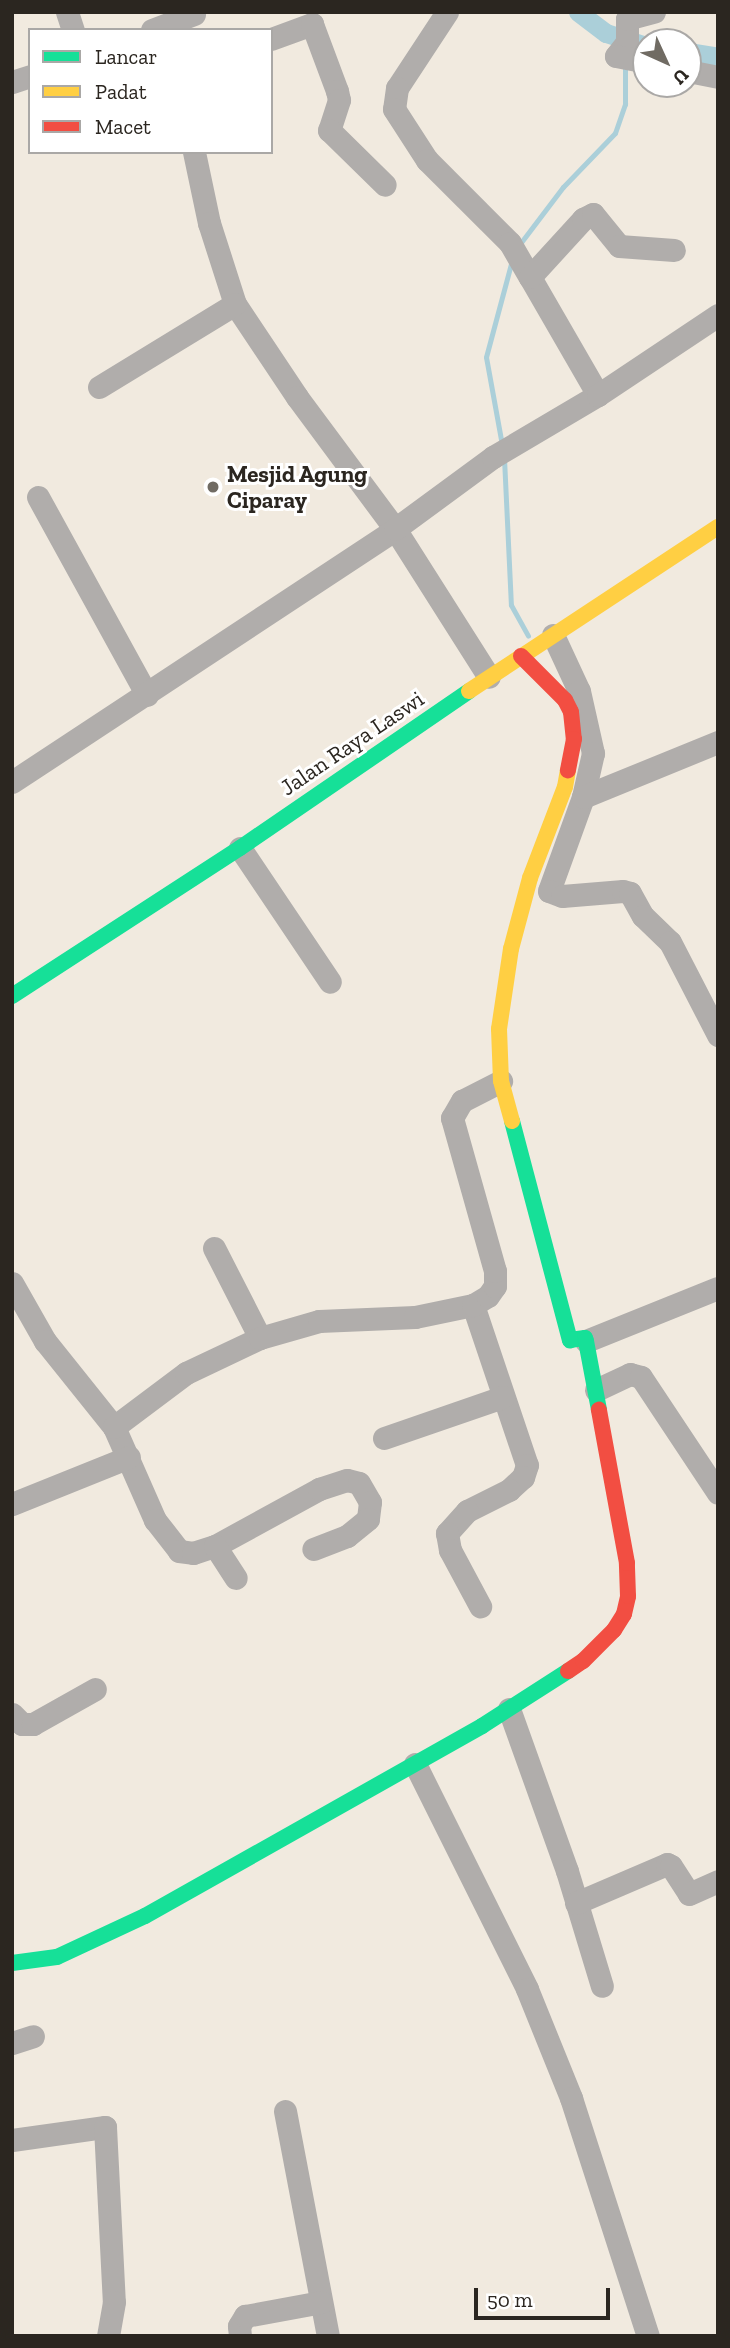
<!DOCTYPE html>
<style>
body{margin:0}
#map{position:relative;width:730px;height:2348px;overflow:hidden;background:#f1eadf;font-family:"Zilla Slab",serif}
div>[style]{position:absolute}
.stream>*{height:5px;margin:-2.5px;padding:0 2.5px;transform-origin:2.5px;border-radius:2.5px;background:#abcfd9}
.canal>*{height:19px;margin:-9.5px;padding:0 9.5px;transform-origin:9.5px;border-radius:9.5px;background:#abcfd9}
.street>*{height:23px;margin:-11.5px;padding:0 11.5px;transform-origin:11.5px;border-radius:11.5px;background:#b0adab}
.fast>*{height:16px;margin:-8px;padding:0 8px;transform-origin:8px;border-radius:8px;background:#16e098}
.slow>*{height:16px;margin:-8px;padding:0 8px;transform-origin:8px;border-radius:8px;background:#ffcf43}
.jam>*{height:16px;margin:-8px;padding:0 8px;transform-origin:8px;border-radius:8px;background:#f24e42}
.dots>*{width:19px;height:19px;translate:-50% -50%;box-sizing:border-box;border:4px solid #fff;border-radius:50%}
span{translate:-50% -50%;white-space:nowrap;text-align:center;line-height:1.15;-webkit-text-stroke:6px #fff;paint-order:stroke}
.poi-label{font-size:23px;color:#2b2620;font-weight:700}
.left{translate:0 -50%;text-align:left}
.street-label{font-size:23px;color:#2b2620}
.frame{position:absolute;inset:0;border:14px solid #2b2620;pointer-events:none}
.legend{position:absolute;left:28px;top:28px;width:245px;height:126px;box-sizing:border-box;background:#fff;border:2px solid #aaa8a6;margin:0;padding:9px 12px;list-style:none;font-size:21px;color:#2b2620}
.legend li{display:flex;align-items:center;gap:14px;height:35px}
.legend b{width:35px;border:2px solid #aaa8a6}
.north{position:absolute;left:632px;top:28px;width:70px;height:70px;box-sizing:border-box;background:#fff;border:2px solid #aaa8a6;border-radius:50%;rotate:135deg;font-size:19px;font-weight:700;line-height:28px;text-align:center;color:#2b2620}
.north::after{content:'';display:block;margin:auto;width:24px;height:32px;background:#706b63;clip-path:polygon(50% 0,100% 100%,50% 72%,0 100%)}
.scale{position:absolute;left:474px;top:2288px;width:136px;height:32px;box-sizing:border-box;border:4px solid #2b2620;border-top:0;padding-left:9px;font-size:21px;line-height:24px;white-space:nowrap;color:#2b2620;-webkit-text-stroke:5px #fff;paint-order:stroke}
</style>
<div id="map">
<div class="stream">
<div style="left:519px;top:245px;width:73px;rotate:-52.8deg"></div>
<div style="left:563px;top:187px;width:75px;rotate:-46.1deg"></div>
<div style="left:615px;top:133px;width:31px;rotate:-71deg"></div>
<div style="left:625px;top:104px;width:42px;rotate:-90deg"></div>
<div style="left:502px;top:445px;width:89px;rotate:-100.3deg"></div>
<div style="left:486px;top:357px;width:100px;rotate:-75deg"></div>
<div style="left:504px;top:458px;width:147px;rotate:87.3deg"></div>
<div style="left:511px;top:605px;width:35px;rotate:61deg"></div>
</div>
<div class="canal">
<div style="left:578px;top:12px;width:35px;rotate:37deg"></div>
<div style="left:606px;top:33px;width:42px;rotate:18deg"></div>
<div style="left:688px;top:52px;width:30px;rotate:9deg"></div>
</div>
<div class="street">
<div style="left:67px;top:12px;width:19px;rotate:72deg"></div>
<div style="left:447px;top:12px;width:91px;rotate:123.3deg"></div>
<div style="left:397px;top:88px;width:21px;rotate:98deg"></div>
<div style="left:394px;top:109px;width:61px;rotate:57.1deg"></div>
<div style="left:427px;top:160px;width:117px;rotate:45deg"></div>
<div style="left:510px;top:243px;width:39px;rotate:60deg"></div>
<div style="left:152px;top:30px;width:45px;rotate:-20.9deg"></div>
<div style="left:271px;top:39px;width:44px;rotate:-20.1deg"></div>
<div style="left:312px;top:24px;width:72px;rotate:69.5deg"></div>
<div style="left:337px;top:91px;width:9px;rotate:77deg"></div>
<div style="left:339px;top:100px;width:32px;rotate:108deg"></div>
<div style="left:329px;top:130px;width:78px;rotate:44.5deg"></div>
<div style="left:616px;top:56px;width:18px;rotate:-52deg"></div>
<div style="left:627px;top:42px;width:23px;rotate:-90deg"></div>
<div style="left:627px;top:19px;width:28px;rotate:-15deg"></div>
<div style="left:616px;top:56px;width:31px;rotate:11deg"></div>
<div style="left:688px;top:71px;width:31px;rotate:11deg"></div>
<div style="left:12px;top:82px;width:19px;rotate:-18deg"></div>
<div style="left:194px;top:152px;width:73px;rotate:78.1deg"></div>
<div style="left:209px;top:223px;width:85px;rotate:72.2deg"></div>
<div style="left:235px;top:304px;width:112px;rotate:56.3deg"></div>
<div style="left:297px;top:397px;width:164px;rotate:53.4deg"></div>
<div style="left:395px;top:529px;width:175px;rotate:57.6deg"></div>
<div style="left:99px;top:387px;width:159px;rotate:-31.4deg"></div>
<div style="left:598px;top:395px;width:136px;rotate:-120deg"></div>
<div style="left:530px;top:277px;width:79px;rotate:-47.6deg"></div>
<div style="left:583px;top:219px;width:11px;rotate:-27deg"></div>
<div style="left:593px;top:214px;width:41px;rotate:50.9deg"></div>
<div style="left:619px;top:246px;width:55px;rotate:4.2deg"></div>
<div style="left:38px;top:497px;width:226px;rotate:61.2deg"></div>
<div style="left:553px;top:635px;width:62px;rotate:65.1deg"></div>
<div style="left:579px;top:691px;width:64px;rotate:77.3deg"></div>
<div style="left:593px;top:753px;width:45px;rotate:102.8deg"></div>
<div style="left:583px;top:797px;width:100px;rotate:109.9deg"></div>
<div style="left:549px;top:891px;width:14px;rotate:21deg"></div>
<div style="left:562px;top:896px;width:61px;rotate:-4.7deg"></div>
<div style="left:623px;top:891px;width:7px;rotate:16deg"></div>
<div style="left:630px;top:893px;width:26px;rotate:61deg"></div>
<div style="left:643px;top:916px;width:37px;rotate:44deg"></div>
<div style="left:670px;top:942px;width:105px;rotate:62.7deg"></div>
<div style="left:12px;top:782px;width:459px;rotate:-33.4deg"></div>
<div style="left:395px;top:529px;width:122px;rotate:-36.3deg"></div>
<div style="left:493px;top:457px;width:122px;rotate:-30.6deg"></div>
<div style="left:598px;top:395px;width:144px;rotate:-33.7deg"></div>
<div style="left:583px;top:797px;width:146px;rotate:-22.2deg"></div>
<div style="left:240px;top:848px;width:161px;rotate:56.1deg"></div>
<div style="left:214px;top:1248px;width:101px;rotate:62.9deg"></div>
<div style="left:12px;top:1283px;width:67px;rotate:60.4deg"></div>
<div style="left:45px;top:1341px;width:110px;rotate:51.3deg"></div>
<div style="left:114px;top:1427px;width:102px;rotate:66.2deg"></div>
<div style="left:155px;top:1520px;width:39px;rotate:52deg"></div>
<div style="left:179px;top:1551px;width:14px;rotate:8deg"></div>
<div style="left:193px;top:1553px;width:23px;rotate:-18deg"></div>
<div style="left:215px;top:1546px;width:119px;rotate:-28.7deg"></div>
<div style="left:319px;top:1489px;width:29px;rotate:-18deg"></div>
<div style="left:347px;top:1480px;width:12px;rotate:14deg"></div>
<div style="left:359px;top:1483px;width:22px;rotate:60deg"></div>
<div style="left:370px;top:1502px;width:17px;rotate:97deg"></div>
<div style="left:368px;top:1519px;width:27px;rotate:141deg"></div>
<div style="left:347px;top:1536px;width:36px;rotate:159deg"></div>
<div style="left:473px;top:1305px;width:169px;rotate:71.4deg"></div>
<div style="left:527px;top:1465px;width:13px;rotate:108deg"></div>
<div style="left:523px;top:1477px;width:19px;rotate:137deg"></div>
<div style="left:509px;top:1490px;width:47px;rotate:153.4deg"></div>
<div style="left:467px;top:1511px;width:30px;rotate:132deg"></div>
<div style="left:447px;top:1533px;width:17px;rotate:80deg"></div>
<div style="left:450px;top:1550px;width:64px;rotate:61.8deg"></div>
<div style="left:586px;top:1341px;width:142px;rotate:-21.9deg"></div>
<div style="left:596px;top:1390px;width:38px;rotate:-25deg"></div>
<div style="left:630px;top:1374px;width:11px;rotate:15deg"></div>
<div style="left:641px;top:1377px;width:139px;rotate:56.4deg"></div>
<div style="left:114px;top:1427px;width:90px;rotate:-36.9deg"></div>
<div style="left:186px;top:1373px;width:82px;rotate:-25.3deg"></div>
<div style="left:260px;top:1338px;width:61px;rotate:-16.1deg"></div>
<div style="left:319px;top:1321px;width:96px;rotate:-2.4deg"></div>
<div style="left:415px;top:1317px;width:59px;rotate:-11.7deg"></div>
<div style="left:473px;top:1305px;width:17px;rotate:-31deg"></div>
<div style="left:488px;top:1296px;width:12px;rotate:-55deg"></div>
<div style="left:495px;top:1286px;width:15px;rotate:-90deg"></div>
<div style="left:495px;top:1271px;width:159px;rotate:-105.7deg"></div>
<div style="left:452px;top:1118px;width:20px;rotate:-60deg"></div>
<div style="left:462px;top:1101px;width:44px;rotate:-27.1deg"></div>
<div style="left:384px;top:1438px;width:126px;rotate:-19deg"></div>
<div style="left:12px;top:1504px;width:126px;rotate:-21.9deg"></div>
<div style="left:215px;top:1546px;width:38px;rotate:57deg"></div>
<div style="left:509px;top:1709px;width:172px;rotate:70.3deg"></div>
<div style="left:567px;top:1871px;width:120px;rotate:73.1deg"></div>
<div style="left:12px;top:1714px;width:14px;rotate:45deg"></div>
<div style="left:22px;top:1724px;width:11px"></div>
<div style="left:33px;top:1724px;width:71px;rotate:-29.4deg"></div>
<div style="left:415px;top:1764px;width:251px;rotate:63.5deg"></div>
<div style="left:527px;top:1989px;width:118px;rotate:68deg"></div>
<div style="left:571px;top:2098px;width:250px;rotate:72.1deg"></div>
<div style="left:576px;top:1903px;width:99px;rotate:-23.2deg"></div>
<div style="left:667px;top:1864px;width:4px;rotate:27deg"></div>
<div style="left:671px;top:1866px;width:33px;rotate:57deg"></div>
<div style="left:689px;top:1894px;width:32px;rotate:-24deg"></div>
<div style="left:12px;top:2043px;width:22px;rotate:-18deg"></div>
<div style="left:285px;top:2111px;width:229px;rotate:79.2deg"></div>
<div style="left:12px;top:2140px;width:94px;rotate:-8deg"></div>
<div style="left:105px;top:2127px;width:175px;rotate:87.1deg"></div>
<div style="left:114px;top:2302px;width:35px;rotate:100deg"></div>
<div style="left:240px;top:2336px;width:10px;rotate:-96deg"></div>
<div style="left:239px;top:2326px;width:12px;rotate:-59deg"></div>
<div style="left:245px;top:2316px;width:77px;rotate:-10.4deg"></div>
</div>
<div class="fast">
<div style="left:12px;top:996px;width:272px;rotate:-33deg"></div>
<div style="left:240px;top:848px;width:278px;rotate:-34.4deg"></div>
<div style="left:512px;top:1121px;width:227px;rotate:75.2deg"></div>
<div style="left:570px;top:1340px;width:15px;rotate:-8deg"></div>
<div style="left:585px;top:1338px;width:3px;rotate:72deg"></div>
<div style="left:586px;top:1341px;width:70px;rotate:79.3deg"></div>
<div style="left:12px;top:1963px;width:45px;rotate:-7.6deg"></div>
<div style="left:57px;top:1957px;width:97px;rotate:-25deg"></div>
<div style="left:145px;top:1916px;width:387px;rotate:-29.4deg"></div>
<div style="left:482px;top:1726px;width:102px;rotate:-32.6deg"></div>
</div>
<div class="slow">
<div style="left:469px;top:691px;width:298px;rotate:-33.4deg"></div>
<div style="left:512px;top:1121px;width:41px;rotate:-105.4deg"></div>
<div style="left:501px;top:1081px;width:52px;rotate:-92.2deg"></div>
<div style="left:499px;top:1029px;width:81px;rotate:-81.5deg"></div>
<div style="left:511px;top:949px;width:73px;rotate:-75deg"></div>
<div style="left:530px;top:878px;width:97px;rotate:-69deg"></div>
<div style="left:565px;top:787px;width:17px;rotate:-80deg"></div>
</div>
<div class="jam">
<div style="left:521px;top:656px;width:62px;rotate:45deg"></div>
<div style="left:565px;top:700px;width:13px;rotate:63deg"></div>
<div style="left:571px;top:712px;width:27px;rotate:84deg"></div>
<div style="left:574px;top:739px;width:32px;rotate:101deg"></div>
<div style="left:568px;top:1671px;width:18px;rotate:-34deg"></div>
<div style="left:583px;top:1661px;width:44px;rotate:-45deg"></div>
<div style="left:614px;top:1630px;width:19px;rotate:-58deg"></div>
<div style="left:624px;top:1614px;width:18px;rotate:-77deg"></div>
<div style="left:628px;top:1596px;width:33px;rotate:-92deg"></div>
<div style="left:627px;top:1563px;width:156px;rotate:-100.4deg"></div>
</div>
<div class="dots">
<div style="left:213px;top:487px;background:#706b63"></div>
</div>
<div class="poi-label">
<span class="left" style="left:227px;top:487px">Mesjid Agung<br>Ciparay</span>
</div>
<div class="street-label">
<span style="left:352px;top:743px;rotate:-34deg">Jalan Raya Laswi</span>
</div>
<div class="frame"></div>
<ul class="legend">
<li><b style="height:9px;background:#16e098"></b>Lancar</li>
<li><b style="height:9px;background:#ffcf43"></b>Padat</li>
<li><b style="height:9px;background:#f24e42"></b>Macet</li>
</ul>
<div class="north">U</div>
<div class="scale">50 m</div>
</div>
